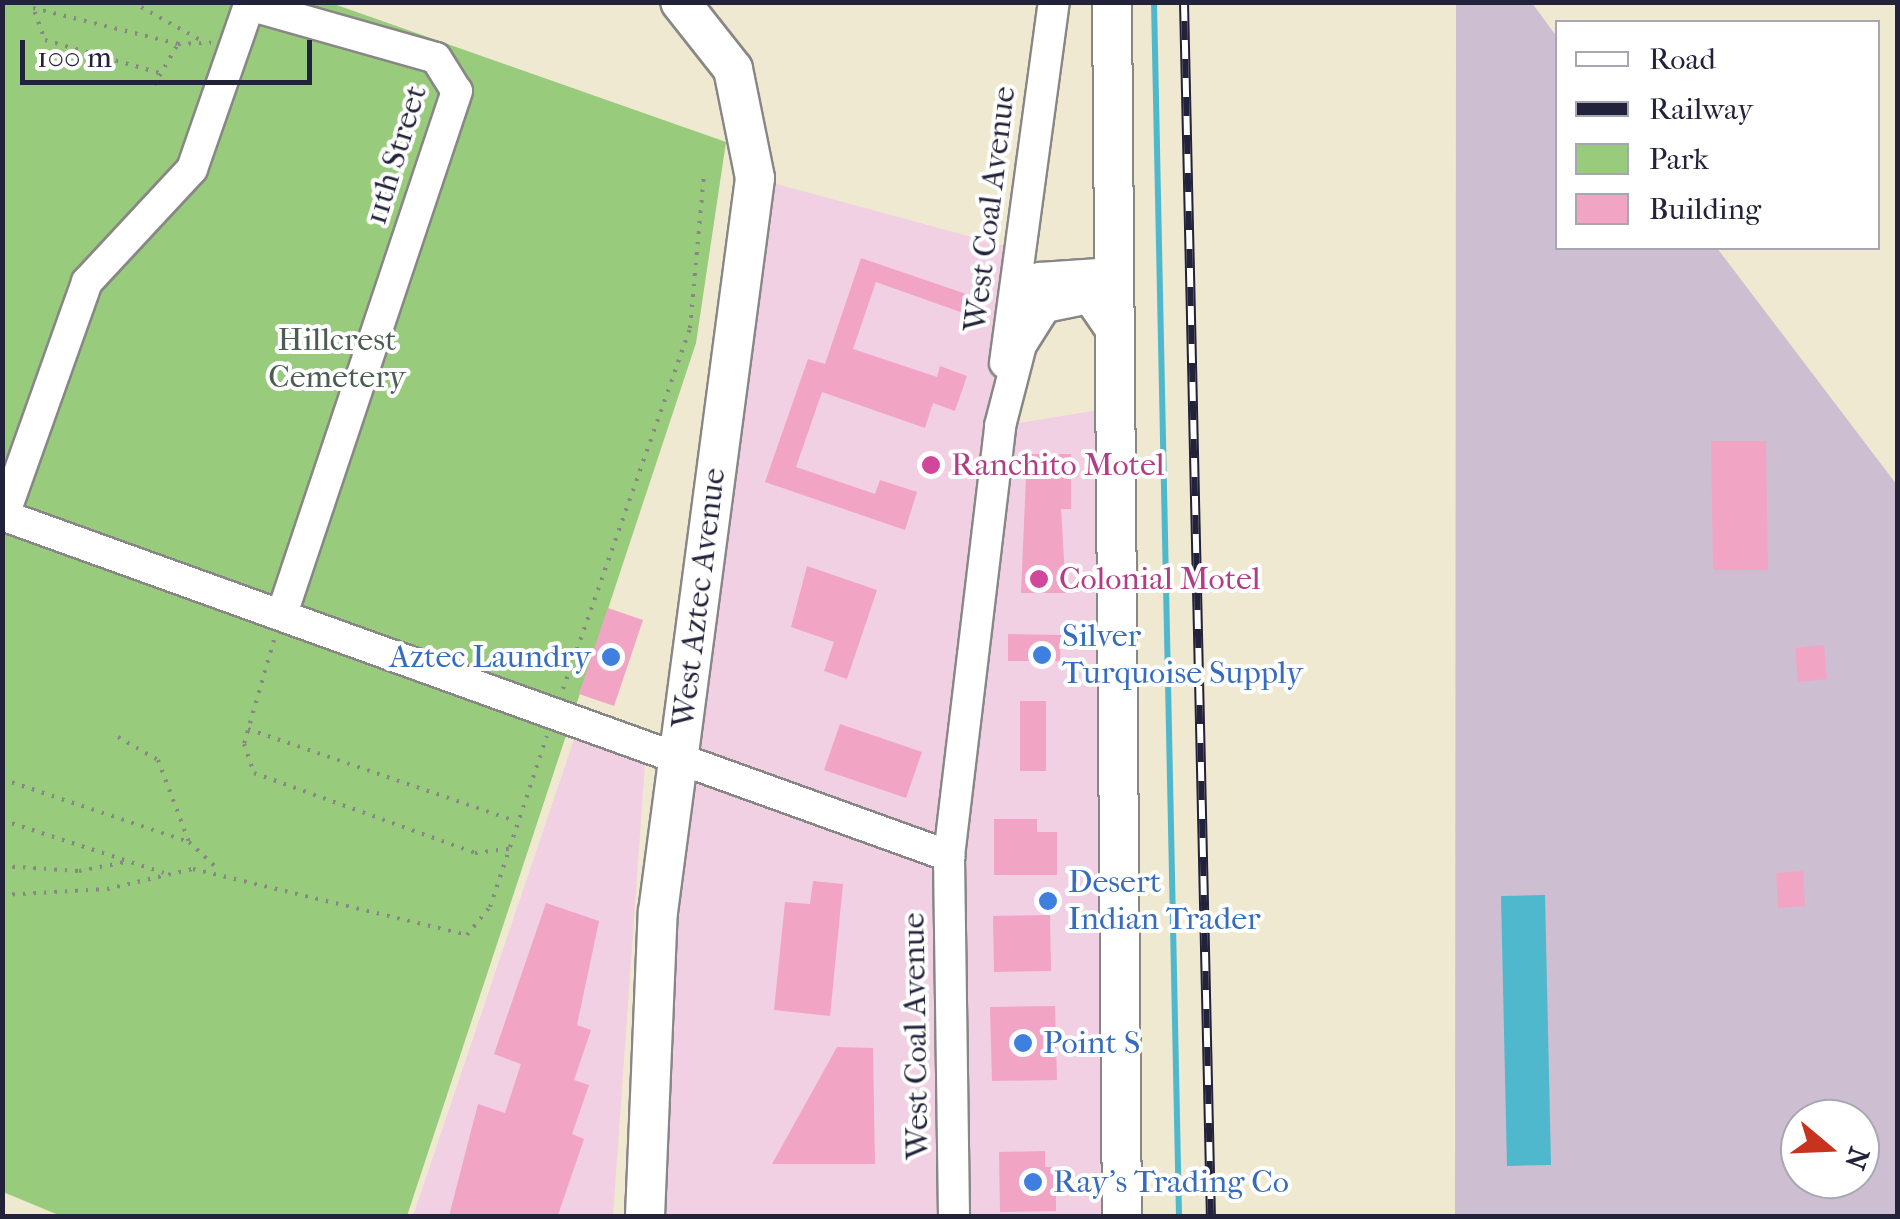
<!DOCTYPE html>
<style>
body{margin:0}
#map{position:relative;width:1900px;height:1219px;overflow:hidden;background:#f0e9d1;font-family:"IM FELL French Canon",serif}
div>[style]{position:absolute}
.built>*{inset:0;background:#f1d0e3}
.industrial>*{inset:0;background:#cebed1}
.green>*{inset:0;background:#98cb7c}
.water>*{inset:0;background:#4fb8cc}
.stream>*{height:6px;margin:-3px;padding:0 3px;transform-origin:3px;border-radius:3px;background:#4fb8cc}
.building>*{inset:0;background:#f2a4c5}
.path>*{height:4px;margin-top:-2px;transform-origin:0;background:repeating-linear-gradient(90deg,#898686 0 2.5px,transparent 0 10.5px)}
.roads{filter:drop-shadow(2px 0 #898686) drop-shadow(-2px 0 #898686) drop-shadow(0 2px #898686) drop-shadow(0 -2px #898686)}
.minor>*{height:30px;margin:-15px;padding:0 15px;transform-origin:15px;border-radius:15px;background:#fff}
.major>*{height:38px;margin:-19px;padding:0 19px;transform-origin:19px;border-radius:19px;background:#fff}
.rail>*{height:10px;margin-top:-5px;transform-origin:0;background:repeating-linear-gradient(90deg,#fff 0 19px,#22223b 0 38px);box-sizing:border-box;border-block:2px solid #22223b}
.dots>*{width:28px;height:28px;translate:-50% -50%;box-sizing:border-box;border:5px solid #fff;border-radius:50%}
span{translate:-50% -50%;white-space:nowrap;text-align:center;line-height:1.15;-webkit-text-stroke:8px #fff;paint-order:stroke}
.street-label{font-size:32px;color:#22223b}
.park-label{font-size:32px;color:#4b5d52}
.hotel-label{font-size:32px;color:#b23c85}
.left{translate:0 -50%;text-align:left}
.shop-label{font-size:32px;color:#366cbe}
.right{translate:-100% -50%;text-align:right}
.frame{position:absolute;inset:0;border:5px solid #22223b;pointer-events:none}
.legend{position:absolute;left:1555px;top:20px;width:325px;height:230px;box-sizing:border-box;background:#fff;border:2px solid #a7a7b1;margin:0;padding:12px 18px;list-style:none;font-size:30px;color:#22223b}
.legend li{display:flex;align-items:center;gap:20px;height:50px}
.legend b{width:50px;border:2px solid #a7a7b1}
.north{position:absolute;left:1780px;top:1099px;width:100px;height:100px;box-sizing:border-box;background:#fff;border:2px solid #a7a7b1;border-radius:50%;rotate:109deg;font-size:28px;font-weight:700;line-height:40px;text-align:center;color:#22223b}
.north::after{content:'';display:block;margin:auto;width:35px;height:45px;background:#c8321e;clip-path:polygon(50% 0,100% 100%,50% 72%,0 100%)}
.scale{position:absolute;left:20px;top:40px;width:292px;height:45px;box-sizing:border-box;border:5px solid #22223b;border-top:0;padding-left:12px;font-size:30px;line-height:35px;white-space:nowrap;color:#22223b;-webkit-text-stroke:8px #fff;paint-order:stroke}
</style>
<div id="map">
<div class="built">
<div style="clip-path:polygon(755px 178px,1016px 249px,1000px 426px,1116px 407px,1122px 1216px,645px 1216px,658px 912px)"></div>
<div style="clip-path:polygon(574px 739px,645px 764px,613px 1216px,413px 1216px)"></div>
</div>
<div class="industrial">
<div style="clip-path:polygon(evenodd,1456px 3px,1532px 3px,1557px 37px,1558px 248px,1717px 248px,1897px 485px,1897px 1216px,1455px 1216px,1456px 3px,1800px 1119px,1860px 1119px,1860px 1179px,1800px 1179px,1800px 1119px)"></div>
</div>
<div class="green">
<div style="clip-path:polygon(2px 3px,331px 3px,726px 142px,696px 343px,407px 1216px,61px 1216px,3px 1192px)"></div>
</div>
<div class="water">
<div style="clip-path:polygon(1545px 895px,1551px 1165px,1507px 1166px,1501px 896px)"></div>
</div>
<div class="stream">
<div style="left:1154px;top:2px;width:1214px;rotate:88.82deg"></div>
</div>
<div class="building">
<div style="clip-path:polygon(861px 258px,972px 296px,966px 314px,876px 282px,853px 349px,937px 377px,940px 366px,967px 376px,955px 411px,933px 403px,925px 428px,822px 392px,796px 467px,875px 494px,880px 480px,917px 492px,905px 530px,765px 482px,808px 359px,825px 364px)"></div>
<div style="clip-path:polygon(1711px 441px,1766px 441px,1768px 570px,1713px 570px)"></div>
<div style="clip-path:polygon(1027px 454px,1071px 454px,1071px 509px,1061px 509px,1066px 593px,1021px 593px)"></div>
<div style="clip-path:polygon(807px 566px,877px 590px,847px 679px,824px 671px,834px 642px,791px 627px)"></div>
<div style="clip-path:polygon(608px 608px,643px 620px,614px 706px,579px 694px)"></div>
<div style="clip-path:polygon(1008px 634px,1061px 635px,1060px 661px,1008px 661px)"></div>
<div style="clip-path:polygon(1824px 645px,1827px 679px,1798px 682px,1795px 648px)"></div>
<div style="clip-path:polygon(1020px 701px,1046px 701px,1046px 771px,1020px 771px)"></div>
<div style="clip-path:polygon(840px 724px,922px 752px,906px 798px,824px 770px)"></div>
<div style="clip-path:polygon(994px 819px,1037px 819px,1037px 832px,1057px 832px,1057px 875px,994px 875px)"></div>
<div style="clip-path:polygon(1803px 871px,1805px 906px,1778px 908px,1776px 873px)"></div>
<div style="clip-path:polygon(813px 881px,843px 884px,830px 1016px,774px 1010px,785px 902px,810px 904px)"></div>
<div style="clip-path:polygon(546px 903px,599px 921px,577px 1025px,591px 1030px,574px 1080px,589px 1085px,572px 1134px,584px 1139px,558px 1215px,449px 1216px,478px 1104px,505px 1113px,521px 1064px,494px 1054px)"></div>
<div style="clip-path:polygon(1050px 915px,1051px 971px,994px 972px,993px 916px)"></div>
<div style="clip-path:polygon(1055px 1006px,1057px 1080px,992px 1081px,990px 1007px)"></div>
<div style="clip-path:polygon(837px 1047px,873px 1048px,875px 1164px,772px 1164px)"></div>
<div style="clip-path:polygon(1045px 1151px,1045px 1167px,1056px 1167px,1056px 1211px,1000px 1212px,999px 1152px)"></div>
</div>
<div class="path">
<div style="left:31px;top:2px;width:40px;rotate:69.8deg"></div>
<div style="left:45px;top:40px;width:119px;rotate:16.1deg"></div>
<div style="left:132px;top:2px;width:78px;rotate:29.2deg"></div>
<div style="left:33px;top:8px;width:149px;rotate:13.9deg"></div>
<div style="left:154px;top:85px;width:48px;rotate:-59.7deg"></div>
<div style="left:178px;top:44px;width:33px;rotate:-2deg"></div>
<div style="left:274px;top:640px;width:108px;rotate:106.1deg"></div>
<div style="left:244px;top:744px;width:31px;rotate:71deg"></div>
<div style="left:254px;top:773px;width:235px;rotate:19.9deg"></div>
<div style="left:475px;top:853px;width:34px;rotate:-7deg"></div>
<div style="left:563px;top:689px;width:383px;rotate:-70.6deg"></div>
<div style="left:690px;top:328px;width:155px;rotate:-84.8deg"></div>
<div style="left:248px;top:729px;width:280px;rotate:19deg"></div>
<div style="left:118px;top:737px;width:46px;rotate:29.9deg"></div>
<div style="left:158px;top:760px;width:88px;rotate:69.3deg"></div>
<div style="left:189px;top:842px;width:41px;rotate:43deg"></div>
<div style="left:2px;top:779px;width:197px;rotate:18.6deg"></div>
<div style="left:2px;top:820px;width:170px;rotate:18.1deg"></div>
<div style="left:2px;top:866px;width:77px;rotate:3.7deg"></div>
<div style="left:79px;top:871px;width:48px;rotate:-10.8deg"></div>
<div style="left:2px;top:895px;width:105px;rotate:-3.3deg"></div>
<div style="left:107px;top:889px;width:88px;rotate:-13.1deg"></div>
<div style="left:193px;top:869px;width:282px;rotate:13.5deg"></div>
<div style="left:467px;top:935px;width:36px;rotate:-51deg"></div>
<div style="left:490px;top:907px;width:180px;rotate:-71.6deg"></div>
</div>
<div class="roads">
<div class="minor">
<div style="left:1013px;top:315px;width:46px;rotate:-53.9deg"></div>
<div style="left:1040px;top:278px;width:74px;rotate:-3.9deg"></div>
<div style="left:1005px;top:363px;width:364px;rotate:-82.3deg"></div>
<div style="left:2px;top:515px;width:1007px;rotate:19.8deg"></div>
<div style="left:4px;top:515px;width:247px;rotate:-70.4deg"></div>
<div style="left:87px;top:282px;width:154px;rotate:-47.1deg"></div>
<div style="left:192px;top:169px;width:174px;rotate:-70.8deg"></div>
<div style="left:249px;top:5px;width:194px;rotate:15.8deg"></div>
<div style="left:436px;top:58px;width:39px;rotate:58deg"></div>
<div style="left:457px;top:91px;width:552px;rotate:108.5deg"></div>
<div style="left:954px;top:1216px;width:360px;rotate:-90.8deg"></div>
<div style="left:949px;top:856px;width:433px;rotate:-83.2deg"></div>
<div style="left:1000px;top:426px;width:84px;rotate:-75.5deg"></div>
<div style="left:1021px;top:345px;width:45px;rotate:-57.7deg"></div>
<div style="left:1045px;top:307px;width:45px;rotate:-11.6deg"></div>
<div style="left:1089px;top:298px;width:46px;rotate:55.6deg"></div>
</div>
<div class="major">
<div style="left:1112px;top:2px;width:1214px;rotate:89.53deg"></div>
<div style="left:645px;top:1216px;width:304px;rotate:-87.6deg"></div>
<div style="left:658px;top:912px;width:740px;rotate:-82.47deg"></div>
<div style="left:755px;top:178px;width:111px;rotate:-101.4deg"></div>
<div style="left:733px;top:69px;width:85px;rotate:-128.3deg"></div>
</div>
</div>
<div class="rail">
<div style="left:1184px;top:2px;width:1214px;rotate:88.73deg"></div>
</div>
<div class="dots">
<div style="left:931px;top:465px;background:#d1479c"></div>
<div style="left:1039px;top:579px;background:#d1479c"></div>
<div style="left:1042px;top:655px;background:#3f7fe0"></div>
<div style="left:611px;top:657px;background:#3f7fe0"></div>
<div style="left:1048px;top:901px;background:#3f7fe0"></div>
<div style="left:1023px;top:1043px;background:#3f7fe0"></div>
<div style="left:1033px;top:1182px;background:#3f7fe0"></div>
</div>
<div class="street-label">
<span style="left:396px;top:155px;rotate:-73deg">11th Street</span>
<span style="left:990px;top:209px;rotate:-83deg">West Coal Avenue</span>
<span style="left:699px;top:598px;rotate:-83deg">West Aztec Avenue</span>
<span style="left:916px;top:1036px;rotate:-91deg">West Coal Avenue</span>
</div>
<div class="park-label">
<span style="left:337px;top:359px">Hillcrest<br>Cemetery</span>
</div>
<div class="hotel-label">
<span class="left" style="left:951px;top:465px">Ranchito Motel</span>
<span class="left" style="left:1059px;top:579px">Colonial Motel</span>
</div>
<div class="shop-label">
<span class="left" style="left:1062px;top:655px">Silver<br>Turquoise Supply</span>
<span class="right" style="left:591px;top:657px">Aztec Laundry</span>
<span class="left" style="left:1068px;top:901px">Desert<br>Indian Trader</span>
<span class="left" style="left:1043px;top:1043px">Point S</span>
<span class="left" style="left:1053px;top:1182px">Ray's Trading Co</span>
</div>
<div class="frame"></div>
<ul class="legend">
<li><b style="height:12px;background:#fff"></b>Road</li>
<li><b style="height:12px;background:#22223b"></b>Railway</li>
<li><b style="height:28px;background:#98cb7c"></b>Park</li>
<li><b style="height:28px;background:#f2a4c5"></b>Building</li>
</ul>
<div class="north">N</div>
<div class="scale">100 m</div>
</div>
